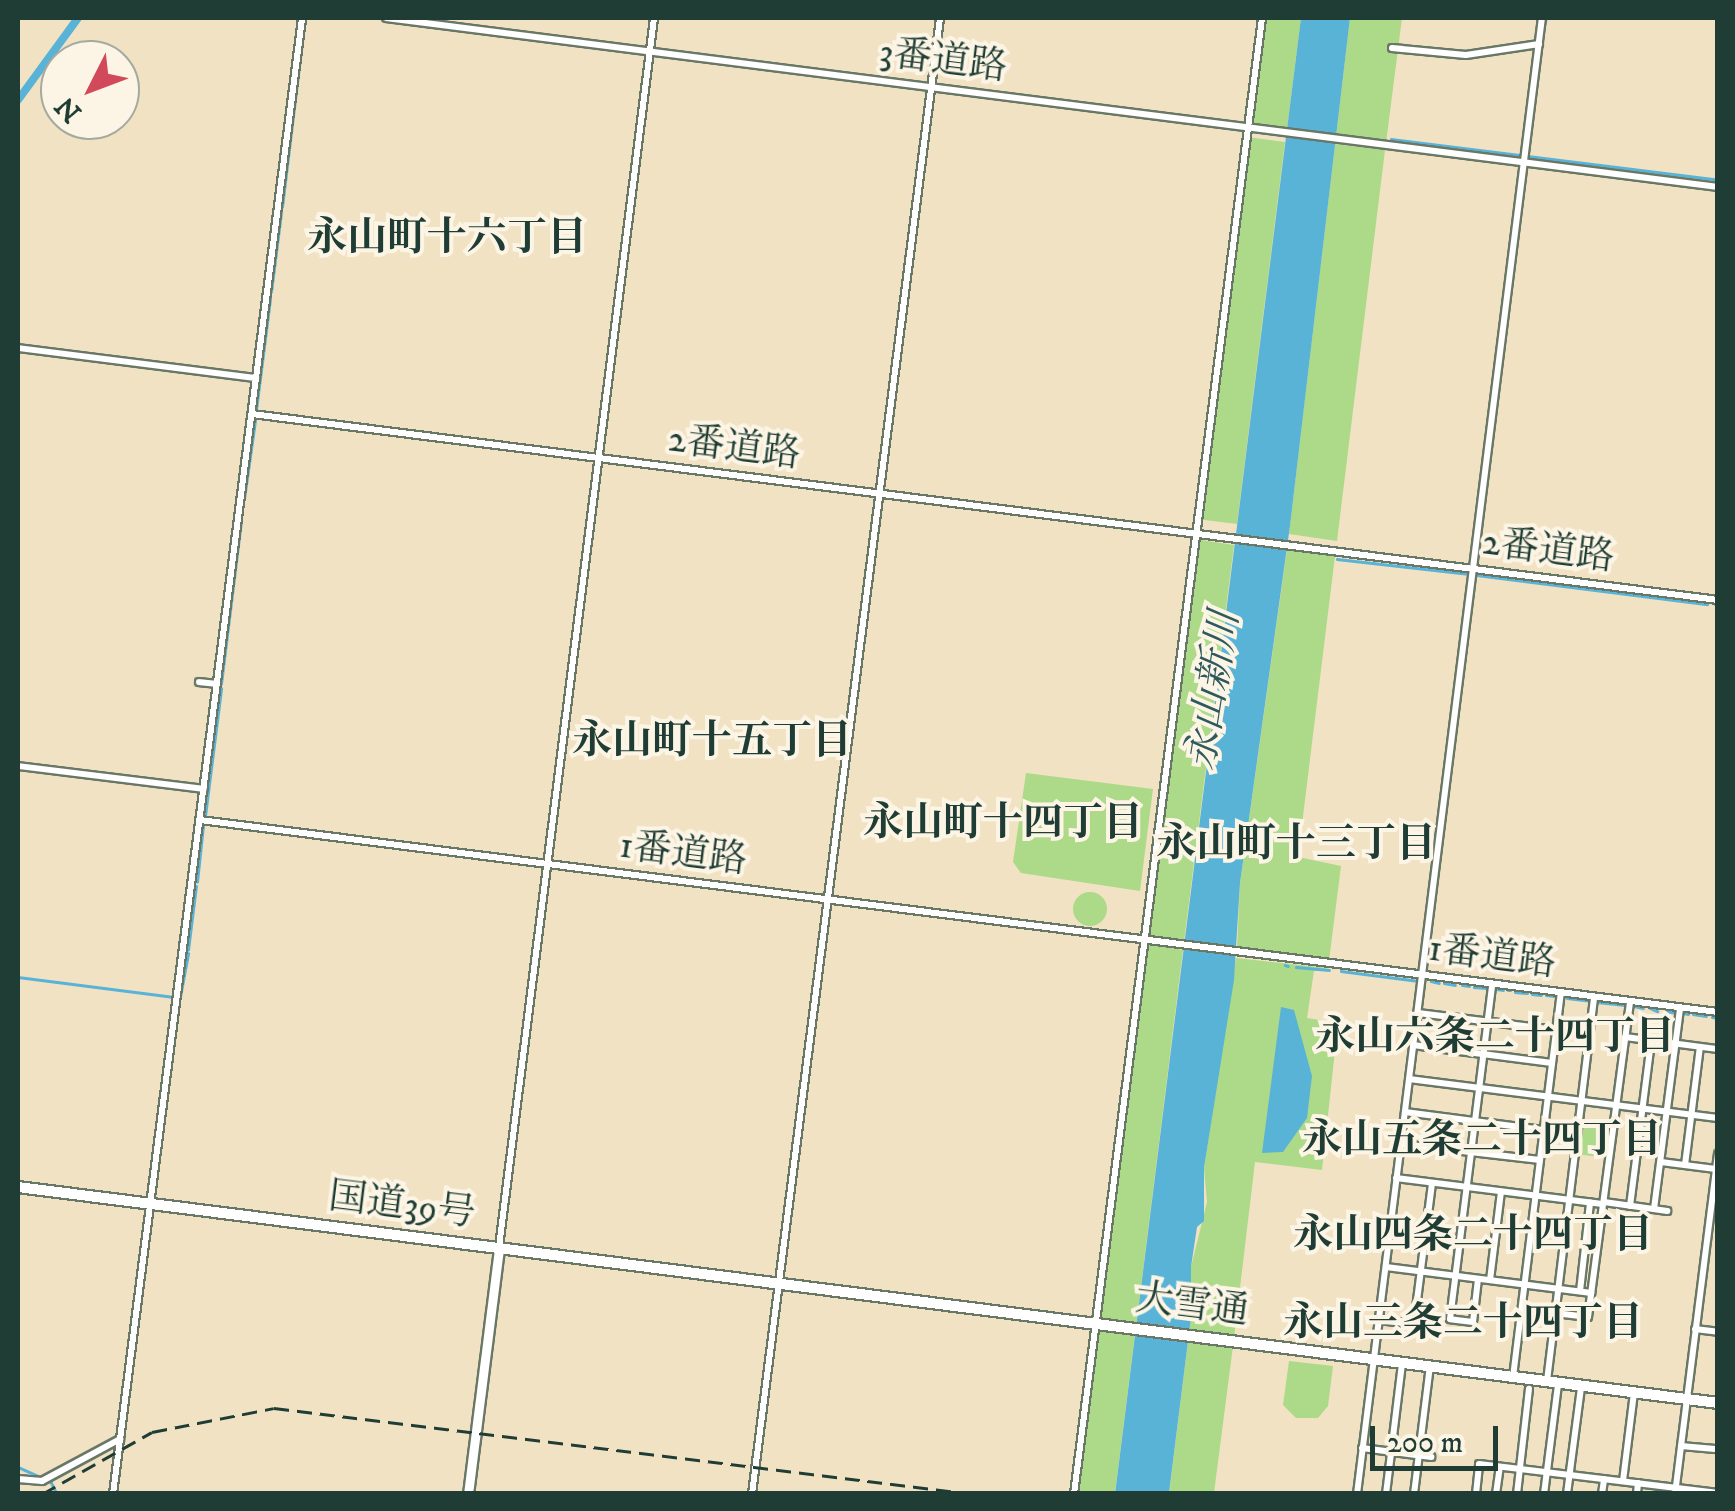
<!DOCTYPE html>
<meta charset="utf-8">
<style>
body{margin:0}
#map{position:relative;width:1735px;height:1511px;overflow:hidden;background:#f1e2c4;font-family:"IM FELL DW Pica","Noto Serif JP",serif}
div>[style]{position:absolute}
.green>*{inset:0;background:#acda88}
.round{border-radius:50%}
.water>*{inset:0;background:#59b3d7}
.stream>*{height:2.5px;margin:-1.25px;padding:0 1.25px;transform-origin:1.25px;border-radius:1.25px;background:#59b3d7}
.river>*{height:8px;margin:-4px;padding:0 4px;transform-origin:4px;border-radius:4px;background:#59b3d7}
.roads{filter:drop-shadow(2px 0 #687766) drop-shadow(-2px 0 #687766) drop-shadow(0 2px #687766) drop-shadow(0 -2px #687766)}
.minor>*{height:6px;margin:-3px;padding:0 3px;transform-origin:3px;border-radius:3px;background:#fff}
.major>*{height:9px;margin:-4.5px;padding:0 4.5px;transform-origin:4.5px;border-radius:4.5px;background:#fff}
.highway>*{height:10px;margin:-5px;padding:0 5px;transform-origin:5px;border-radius:5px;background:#fff}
.rail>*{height:2.5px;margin-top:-1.25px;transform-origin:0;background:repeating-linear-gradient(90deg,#1f3d34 0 15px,transparent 0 23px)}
span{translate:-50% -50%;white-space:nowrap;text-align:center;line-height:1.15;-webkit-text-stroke:8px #fcf5e5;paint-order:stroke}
.street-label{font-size:38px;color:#1f3d34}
.neighbourhood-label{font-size:40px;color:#1f3d34;font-weight:700}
.water-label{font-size:40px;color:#2e5a5d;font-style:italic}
.frame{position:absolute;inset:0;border:20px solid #1f3d34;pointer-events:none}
.north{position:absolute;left:40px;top:40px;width:100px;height:100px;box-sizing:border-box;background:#fcf5e5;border:2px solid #a4ab9e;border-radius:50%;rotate:228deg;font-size:28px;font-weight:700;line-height:40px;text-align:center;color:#1f3d34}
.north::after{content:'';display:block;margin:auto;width:35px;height:45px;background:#d1495b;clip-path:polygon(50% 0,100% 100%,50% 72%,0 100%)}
.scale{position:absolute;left:1370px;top:1426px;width:128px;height:45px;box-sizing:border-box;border:5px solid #1f3d34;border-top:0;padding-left:12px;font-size:30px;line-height:35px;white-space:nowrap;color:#1f3d34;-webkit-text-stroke:8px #fcf5e5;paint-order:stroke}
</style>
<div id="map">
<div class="green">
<div style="clip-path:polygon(1262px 18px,1301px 18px,1287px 129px,1248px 124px)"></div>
<div style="clip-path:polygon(1350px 18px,1402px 18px,1386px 143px,1336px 136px)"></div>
<div style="clip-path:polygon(1247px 137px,1285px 142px,1237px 524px,1197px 519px)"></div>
<div style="clip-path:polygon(1335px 144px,1385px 150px,1337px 541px,1289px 534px)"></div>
<div style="clip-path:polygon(1194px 539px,1234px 545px,1184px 942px,1143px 937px)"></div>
<div style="clip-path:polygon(1288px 542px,1336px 548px,1298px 857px,1341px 866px,1329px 961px,1237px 949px,1240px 883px)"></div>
<div style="clip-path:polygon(1026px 773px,1153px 789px,1140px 891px,1021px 873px,1013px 862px)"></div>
<div class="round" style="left:1073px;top:892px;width:34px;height:34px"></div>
<div style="clip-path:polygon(1143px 943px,1183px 950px,1136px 1327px,1096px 1321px)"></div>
<div style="clip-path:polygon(1236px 958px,1328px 968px,1314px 971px,1307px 1018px,1338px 1023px,1322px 1170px,1255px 1162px,1234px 1338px,1189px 1332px,1191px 1267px,1207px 1202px,1204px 1168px)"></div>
<div style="clip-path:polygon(1580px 1125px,1610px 1129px,1607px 1158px,1577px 1154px)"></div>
<div style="clip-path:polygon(1095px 1327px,1135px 1334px,1115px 1493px,1076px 1494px)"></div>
<div style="clip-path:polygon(1188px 1341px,1233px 1346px,1214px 1493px,1169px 1494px)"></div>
<div style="clip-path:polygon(1289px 1361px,1333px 1366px,1328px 1406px,1318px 1418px,1296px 1418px,1283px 1405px)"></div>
</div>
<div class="water">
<div style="clip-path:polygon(1301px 18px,1350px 18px,1290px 526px,1240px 883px,1234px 980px,1204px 1168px,1204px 1221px,1197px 1227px,1191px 1267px,1191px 1317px,1169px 1493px,1115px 1494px)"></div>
<div style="clip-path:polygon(1281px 1007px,1294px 1010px,1312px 1076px,1307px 1118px,1283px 1152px,1262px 1153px)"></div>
</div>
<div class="stream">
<div style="left:1541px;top:39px;width:22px;rotate:-77deg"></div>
<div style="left:1509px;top:45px;width:26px;rotate:-9deg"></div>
<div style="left:1402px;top:46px;width:14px;rotate:4deg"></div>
<div style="left:1391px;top:139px;width:330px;rotate:7.1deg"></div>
<div style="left:282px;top:207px;width:190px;rotate:-83.1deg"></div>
<div style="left:271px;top:292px;width:80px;rotate:-82.8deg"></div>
<div style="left:256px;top:410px;width:112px;rotate:-82.8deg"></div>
<div style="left:244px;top:499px;width:79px;rotate:-82deg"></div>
<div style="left:1337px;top:559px;width:133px;rotate:6.5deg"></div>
<div style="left:1477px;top:575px;width:232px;rotate:7.2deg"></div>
<div style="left:1715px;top:605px;width:3px"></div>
<div style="left:221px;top:684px;width:163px;rotate:-83deg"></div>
<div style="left:205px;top:816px;width:128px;rotate:-82.8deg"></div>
<div style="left:197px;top:882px;width:56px;rotate:-83.9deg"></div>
<div style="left:188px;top:950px;width:64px;rotate:-82.9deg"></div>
<div style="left:1285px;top:965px;width:3px;rotate:18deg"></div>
<div style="left:1296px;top:967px;width:33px;rotate:5deg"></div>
<div style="left:1341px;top:971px;width:78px;rotate:7.4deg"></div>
<div style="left:18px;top:977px;width:157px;rotate:7.3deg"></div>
<div style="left:1431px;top:981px;width:8px;rotate:14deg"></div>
<div style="left:1444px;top:983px;width:11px;rotate:10deg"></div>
<div style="left:1462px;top:985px;width:7px;rotate:8deg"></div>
<div style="left:1474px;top:987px;width:12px;rotate:5deg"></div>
<div style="left:1497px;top:989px;width:6px;rotate:9deg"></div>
<div style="left:1508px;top:991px;width:3px"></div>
<div style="left:1515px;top:992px;width:12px;rotate:5deg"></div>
<div style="left:1532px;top:994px;width:9px;rotate:6deg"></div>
<div style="left:1546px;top:995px;width:8px;rotate:7deg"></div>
<div style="left:180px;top:997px;width:44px;rotate:-79.5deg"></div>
<div style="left:1567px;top:998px;width:23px;rotate:7deg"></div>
<div style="left:1597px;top:1002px;width:28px;rotate:6deg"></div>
<div style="left:1634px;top:1006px;width:9px;rotate:13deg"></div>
<div style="left:1650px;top:1008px;width:8px;rotate:23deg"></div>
<div style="left:1666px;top:1011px;width:10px;rotate:11deg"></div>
<div style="left:1684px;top:1013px;width:4px;rotate:14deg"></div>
<div style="left:1693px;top:1014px;width:13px;rotate:9deg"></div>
<div style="left:1712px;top:1017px;width:6px;rotate:9deg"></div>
<div style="left:18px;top:1467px;width:36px;rotate:24deg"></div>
<div style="left:51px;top:1482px;width:13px;rotate:63deg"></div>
</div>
<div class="river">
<div style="left:18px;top:100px;width:102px;rotate:-53.8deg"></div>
</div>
<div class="roads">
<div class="minor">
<div style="left:386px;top:18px;width:1343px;rotate:7.23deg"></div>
<div style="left:1392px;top:48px;width:74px;rotate:5.4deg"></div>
<div style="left:1466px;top:55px;width:74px;rotate:-8.6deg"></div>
<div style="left:18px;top:348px;width:240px;rotate:7.2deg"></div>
<div style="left:252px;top:414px;width:1478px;rotate:7.23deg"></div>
<div style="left:199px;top:682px;width:18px;rotate:6deg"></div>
<div style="left:18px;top:766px;width:187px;rotate:7deg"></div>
<div style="left:200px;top:820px;width:1530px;rotate:7.21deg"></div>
<div style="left:1418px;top:1013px;width:139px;rotate:7deg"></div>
<div style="left:1625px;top:1037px;width:94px;rotate:7.4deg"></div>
<div style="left:1413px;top:1045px;width:140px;rotate:7.4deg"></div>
<div style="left:1409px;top:1079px;width:311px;rotate:7.2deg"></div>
<div style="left:1405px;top:1112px;width:139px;rotate:7.4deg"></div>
<div style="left:1401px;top:1144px;width:140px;rotate:6.6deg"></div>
<div style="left:1661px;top:1162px;width:55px;rotate:7.3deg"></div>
<div style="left:1685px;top:1165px;width:119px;rotate:-82.8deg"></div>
<div style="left:1396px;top:1178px;width:208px;rotate:7.2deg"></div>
<div style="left:1604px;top:1202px;width:64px;rotate:8.1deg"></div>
<div style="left:1630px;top:1206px;width:166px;rotate:-82.7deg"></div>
<div style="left:1654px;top:1209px;width:203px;rotate:-82.6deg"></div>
<div style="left:1532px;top:1223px;width:33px;rotate:7deg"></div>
<div style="left:499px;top:1247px;width:1239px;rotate:-82.81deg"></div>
<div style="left:1386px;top:1267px;width:207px;rotate:7.2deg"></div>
<div style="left:1478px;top:1279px;width:43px;rotate:96.6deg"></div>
<div style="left:1473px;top:1322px;width:23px;rotate:-173deg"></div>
<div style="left:1450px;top:1319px;width:337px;rotate:-82.8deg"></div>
<div style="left:1490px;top:1280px;width:89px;rotate:-82.9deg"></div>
<div style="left:1580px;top:1291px;width:89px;rotate:-83.5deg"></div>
<div style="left:1555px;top:1313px;width:33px;rotate:7deg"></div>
<div style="left:1588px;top:1317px;width:318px;rotate:-82.4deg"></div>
<div style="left:1379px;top:1320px;width:35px;rotate:7deg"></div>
<div style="left:1414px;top:1324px;width:142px;rotate:-82.7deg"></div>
<div style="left:1695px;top:1329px;width:23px;rotate:7deg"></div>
<div style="left:1513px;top:1377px;width:387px;rotate:-82.9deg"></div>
<div style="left:1547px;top:1381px;width:387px;rotate:-83deg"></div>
<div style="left:1681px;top:1446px;width:37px;rotate:5deg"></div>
<div style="left:1362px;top:1448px;width:70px;rotate:7.4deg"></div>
<div style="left:18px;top:1479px;width:24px;rotate:5deg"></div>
<div style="left:42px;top:1481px;width:89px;rotate:-28.3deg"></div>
<div style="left:1623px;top:1481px;width:89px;rotate:-82.9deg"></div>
<div style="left:113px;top:1494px;width:1488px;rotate:-82.7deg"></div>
<div style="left:752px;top:1494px;width:1488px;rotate:-82.74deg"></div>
<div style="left:1074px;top:1494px;width:1488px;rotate:-82.74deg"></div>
<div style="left:1357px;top:1494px;width:1488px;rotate:-82.86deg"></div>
<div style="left:1386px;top:1494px;width:131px;rotate:-83deg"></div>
<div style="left:1414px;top:1494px;width:129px;rotate:-82.9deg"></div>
<div style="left:1476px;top:1494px;width:30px;rotate:-84deg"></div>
<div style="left:1479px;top:1464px;width:241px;rotate:6.9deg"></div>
<div style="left:1496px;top:1494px;width:27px;rotate:-82deg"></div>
<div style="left:1517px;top:1494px;width:106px;rotate:-83.5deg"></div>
<div style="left:1544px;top:1494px;width:111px;rotate:-82.7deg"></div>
<div style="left:1567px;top:1494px;width:108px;rotate:-82.5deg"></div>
<div style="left:1602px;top:1494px;width:15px;rotate:-82deg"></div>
<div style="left:1637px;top:1494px;width:11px;rotate:-85deg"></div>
<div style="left:1675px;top:1494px;width:343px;rotate:-82.8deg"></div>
</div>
<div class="major">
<div style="left:468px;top:1494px;width:247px;rotate:-82.8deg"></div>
</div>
<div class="highway">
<div style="left:18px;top:1187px;width:1714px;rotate:7.24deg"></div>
</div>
</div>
<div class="rail">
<div style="left:42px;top:1494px;width:126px;rotate:-29.4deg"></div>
<div style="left:152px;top:1432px;width:124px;rotate:-11.1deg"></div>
<div style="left:274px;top:1408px;width:704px;rotate:7.01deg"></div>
</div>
<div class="street-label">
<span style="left:943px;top:61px;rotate:7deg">3番道路</span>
<span style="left:734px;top:448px;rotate:7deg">2番道路</span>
<span style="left:1548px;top:551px;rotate:7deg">2番道路</span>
<span style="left:683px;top:854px;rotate:7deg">1番道路</span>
<span style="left:1492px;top:957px;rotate:7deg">1番道路</span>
<span style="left:402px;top:1206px;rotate:7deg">国道39号</span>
<span style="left:1192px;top:1306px;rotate:7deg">大雪通</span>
</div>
<div class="neighbourhood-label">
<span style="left:447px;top:239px">永山町十六丁目</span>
<span style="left:712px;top:742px">永山町十五丁目</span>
<span style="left:1003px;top:824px">永山町十四丁目</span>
<span style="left:1296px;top:845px">永山町十三丁目</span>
<span style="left:1495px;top:1038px">永山六条二十四丁目</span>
<span style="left:1482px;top:1141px">永山五条二十四丁目</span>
<span style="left:1473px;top:1236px">永山四条二十四丁目</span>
<span style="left:1463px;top:1324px">永山三条二十四丁目</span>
</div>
<div class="water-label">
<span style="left:1214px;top:691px;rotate:-81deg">永山新川</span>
</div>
<div class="frame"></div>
<div class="north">N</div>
<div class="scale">200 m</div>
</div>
